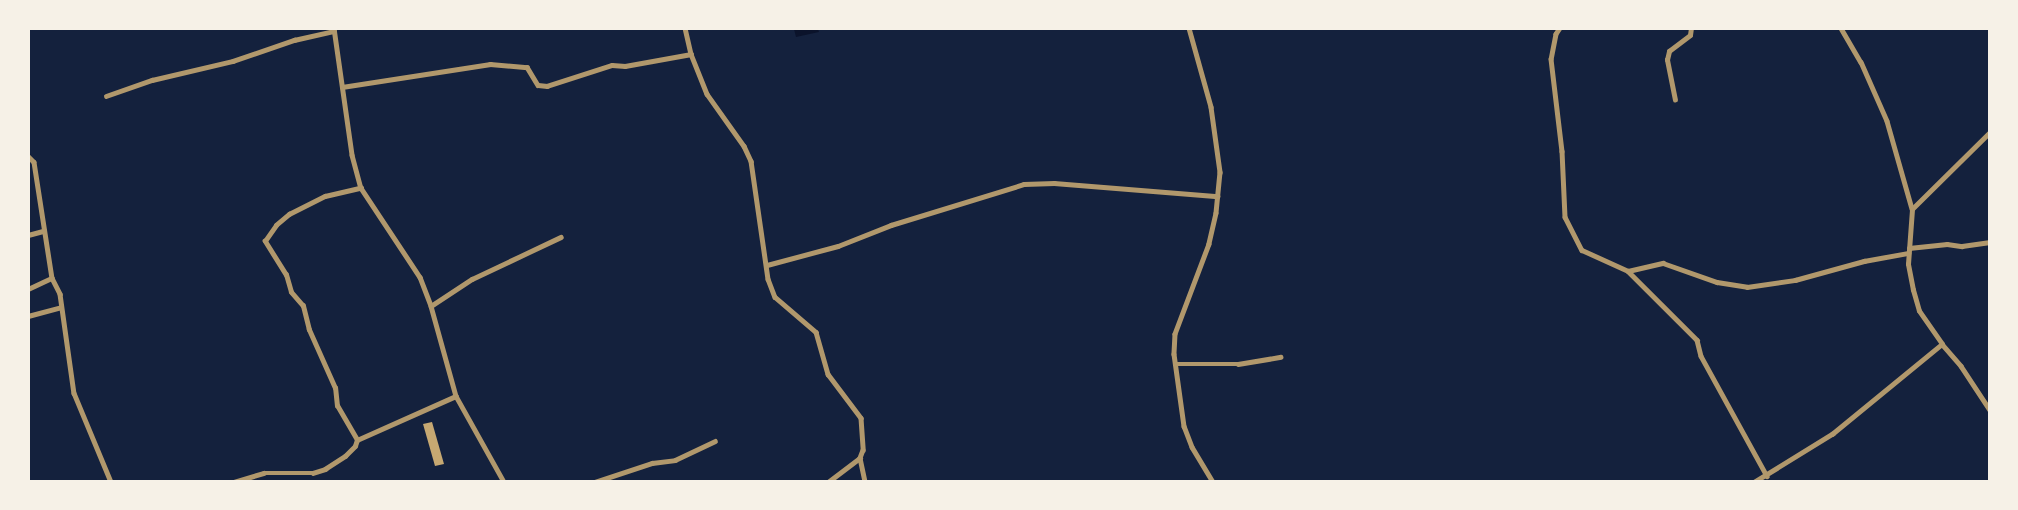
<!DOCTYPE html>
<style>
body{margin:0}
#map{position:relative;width:2018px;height:510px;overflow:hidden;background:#14213d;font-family:Bitter,serif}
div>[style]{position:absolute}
.water>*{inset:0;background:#0b132b}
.building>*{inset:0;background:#c6a872}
.minor>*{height:4.5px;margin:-2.25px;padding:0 2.25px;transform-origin:2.25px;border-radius:2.25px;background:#b1986c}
span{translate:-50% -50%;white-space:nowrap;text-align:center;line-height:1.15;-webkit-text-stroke:5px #f6f1e7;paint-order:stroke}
.frame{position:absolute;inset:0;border:30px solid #f6f1e7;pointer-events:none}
</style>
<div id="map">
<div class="water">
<div style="clip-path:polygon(794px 29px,818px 29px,819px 32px,796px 37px)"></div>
</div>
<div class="building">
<div style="clip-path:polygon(432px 422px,444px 464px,435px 466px,423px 424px)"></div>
</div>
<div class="minor">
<div style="left:334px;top:28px;width:128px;rotate:81.9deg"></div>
<div style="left:352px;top:155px;width:34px;rotate:75deg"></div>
<div style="left:361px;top:188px;width:107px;rotate:56.5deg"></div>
<div style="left:420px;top:277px;width:31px;rotate:69deg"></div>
<div style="left:431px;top:306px;width:93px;rotate:74.5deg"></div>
<div style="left:456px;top:396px;width:98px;rotate:60.8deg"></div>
<div style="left:685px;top:28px;width:27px;rotate:77deg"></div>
<div style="left:691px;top:54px;width:43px;rotate:68.2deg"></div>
<div style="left:707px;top:94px;width:64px;rotate:54.6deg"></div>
<div style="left:744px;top:146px;width:17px;rotate:65deg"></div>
<div style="left:751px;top:161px;width:119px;rotate:81.8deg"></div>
<div style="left:768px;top:279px;width:19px;rotate:69deg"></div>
<div style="left:775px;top:297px;width:54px;rotate:40.5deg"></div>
<div style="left:816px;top:332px;width:44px;rotate:74.1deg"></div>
<div style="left:828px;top:374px;width:55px;rotate:53.1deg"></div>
<div style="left:861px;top:418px;width:32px;rotate:86deg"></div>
<div style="left:863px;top:450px;width:9px;rotate:111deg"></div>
<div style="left:860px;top:458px;width:25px;rotate:78deg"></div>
<div style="left:1189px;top:28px;width:82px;rotate:74.4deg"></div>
<div style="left:1211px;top:107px;width:66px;rotate:82.1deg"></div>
<div style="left:1220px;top:172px;width:41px;rotate:95.6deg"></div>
<div style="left:1216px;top:213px;width:32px;rotate:103deg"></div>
<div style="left:1209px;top:244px;width:96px;rotate:110.7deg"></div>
<div style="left:1175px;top:334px;width:20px;rotate:93deg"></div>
<div style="left:1174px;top:354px;width:73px;rotate:82.1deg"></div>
<div style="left:1184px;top:426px;width:22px;rotate:69deg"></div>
<div style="left:1192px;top:447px;width:41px;rotate:59deg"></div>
<div style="left:1560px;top:28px;width:7px;rotate:124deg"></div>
<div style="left:1556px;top:34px;width:25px;rotate:101deg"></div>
<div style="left:1551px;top:59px;width:93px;rotate:83.2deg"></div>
<div style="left:1562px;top:151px;width:66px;rotate:87.4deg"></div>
<div style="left:1565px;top:217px;width:37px;rotate:63deg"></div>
<div style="left:1582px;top:250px;width:51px;rotate:24.5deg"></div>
<div style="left:1628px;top:271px;width:36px;rotate:-13deg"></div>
<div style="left:1663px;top:263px;width:57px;rotate:19.4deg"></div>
<div style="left:1717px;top:282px;width:30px;rotate:9deg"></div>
<div style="left:1747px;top:287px;width:49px;rotate:-8.3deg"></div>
<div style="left:1795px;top:280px;width:72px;rotate:-15.4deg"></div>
<div style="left:1864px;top:261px;width:45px;rotate:-10.3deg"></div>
<div style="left:1841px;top:28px;width:39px;rotate:60deg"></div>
<div style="left:1861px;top:62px;width:64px;rotate:66.2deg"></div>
<div style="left:1887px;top:121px;width:91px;rotate:74.1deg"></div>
<div style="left:342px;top:87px;width:150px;rotate:-8.8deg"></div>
<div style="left:490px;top:64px;width:37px;rotate:5deg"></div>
<div style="left:527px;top:67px;width:21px;rotate:59deg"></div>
<div style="left:538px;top:85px;width:9px;rotate:6deg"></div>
<div style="left:547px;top:86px;width:68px;rotate:-17.9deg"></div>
<div style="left:612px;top:65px;width:13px;rotate:4deg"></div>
<div style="left:625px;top:66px;width:67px;rotate:-10.3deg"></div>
<div style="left:106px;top:96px;width:49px;rotate:-19.2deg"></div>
<div style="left:152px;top:80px;width:83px;rotate:-13.2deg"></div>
<div style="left:233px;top:61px;width:65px;rotate:-19deg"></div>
<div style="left:294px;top:40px;width:41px;rotate:-12.7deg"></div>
<div style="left:1675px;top:100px;width:41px;rotate:-101.3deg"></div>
<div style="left:1667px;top:60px;width:9px;rotate:-77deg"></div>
<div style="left:1669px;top:51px;width:26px;rotate:-37deg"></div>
<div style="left:1690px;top:35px;width:7px;rotate:-82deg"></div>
<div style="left:28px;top:156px;width:8px;rotate:45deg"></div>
<div style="left:34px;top:162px;width:117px;rotate:81.2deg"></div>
<div style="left:52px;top:278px;width:18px;rotate:63deg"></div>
<div style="left:60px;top:294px;width:100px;rotate:82deg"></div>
<div style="left:74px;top:393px;width:96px;rotate:67.4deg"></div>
<div style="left:28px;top:235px;width:16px;rotate:-15deg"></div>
<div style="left:1909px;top:248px;width:38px;rotate:-6deg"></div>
<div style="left:1947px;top:244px;width:15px;rotate:8deg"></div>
<div style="left:1962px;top:246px;width:28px;rotate:-8deg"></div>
<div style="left:767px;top:265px;width:73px;rotate:-15deg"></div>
<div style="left:838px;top:246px;width:57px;rotate:-21.6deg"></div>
<div style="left:891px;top:225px;width:139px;rotate:-17.1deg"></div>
<div style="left:1024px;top:184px;width:30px;rotate:-2deg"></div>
<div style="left:1054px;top:183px;width:164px;rotate:4.6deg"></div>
<div style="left:1628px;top:271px;width:98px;rotate:45deg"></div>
<div style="left:1697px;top:340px;width:16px;rotate:76deg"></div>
<div style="left:1701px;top:356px;width:137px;rotate:61.2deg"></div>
<div style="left:28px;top:289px;width:26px;rotate:-25deg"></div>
<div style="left:431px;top:306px;width:49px;rotate:-33.4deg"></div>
<div style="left:472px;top:279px;width:98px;rotate:-25.3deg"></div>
<div style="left:28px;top:316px;width:34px;rotate:-15deg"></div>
<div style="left:1942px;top:344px;width:29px;rotate:49deg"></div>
<div style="left:1961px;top:366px;width:53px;rotate:56.6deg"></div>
<div style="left:1175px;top:364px;width:63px"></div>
<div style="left:1238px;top:364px;width:43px;rotate:-9.5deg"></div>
<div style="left:357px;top:440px;width:39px;rotate:-120deg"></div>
<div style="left:337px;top:406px;width:18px;rotate:-96deg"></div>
<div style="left:335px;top:388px;width:64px;rotate:-114.1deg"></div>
<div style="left:309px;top:330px;width:25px;rotate:-104deg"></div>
<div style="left:303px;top:306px;width:18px;rotate:-131deg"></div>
<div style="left:291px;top:292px;width:18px;rotate:-106deg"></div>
<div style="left:286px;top:275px;width:40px;rotate:-122deg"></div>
<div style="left:265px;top:241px;width:19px;rotate:-55deg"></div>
<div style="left:276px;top:225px;width:17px;rotate:-40deg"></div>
<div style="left:289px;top:214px;width:40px;rotate:-26.6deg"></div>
<div style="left:325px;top:196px;width:37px;rotate:-13deg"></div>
<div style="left:234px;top:482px;width:31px;rotate:-17deg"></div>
<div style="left:264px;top:473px;width:49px"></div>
<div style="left:313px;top:473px;width:13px;rotate:-18deg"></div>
<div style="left:325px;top:469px;width:24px;rotate:-33deg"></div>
<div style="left:345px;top:456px;width:14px;rotate:-45deg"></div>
<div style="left:355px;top:446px;width:6px;rotate:-72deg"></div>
<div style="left:357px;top:440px;width:108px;rotate:-24deg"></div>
<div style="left:595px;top:482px;width:60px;rotate:-18.4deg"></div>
<div style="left:652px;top:463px;width:23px;rotate:-7deg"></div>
<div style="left:675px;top:460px;width:44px;rotate:-25.4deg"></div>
<div style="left:828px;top:482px;width:40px;rotate:-37deg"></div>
<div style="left:1754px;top:482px;width:92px;rotate:-31.6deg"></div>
<div style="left:1832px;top:434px;width:142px;rotate:-39.3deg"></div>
<div style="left:1942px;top:344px;width:40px;rotate:-124.9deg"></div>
<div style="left:1919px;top:311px;width:22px;rotate:-106deg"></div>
<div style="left:1913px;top:290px;width:26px;rotate:-101deg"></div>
<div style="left:1908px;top:264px;width:55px;rotate:-85.8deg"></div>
<div style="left:1912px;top:209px;width:110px;rotate:-44.6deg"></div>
</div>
<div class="frame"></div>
</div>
